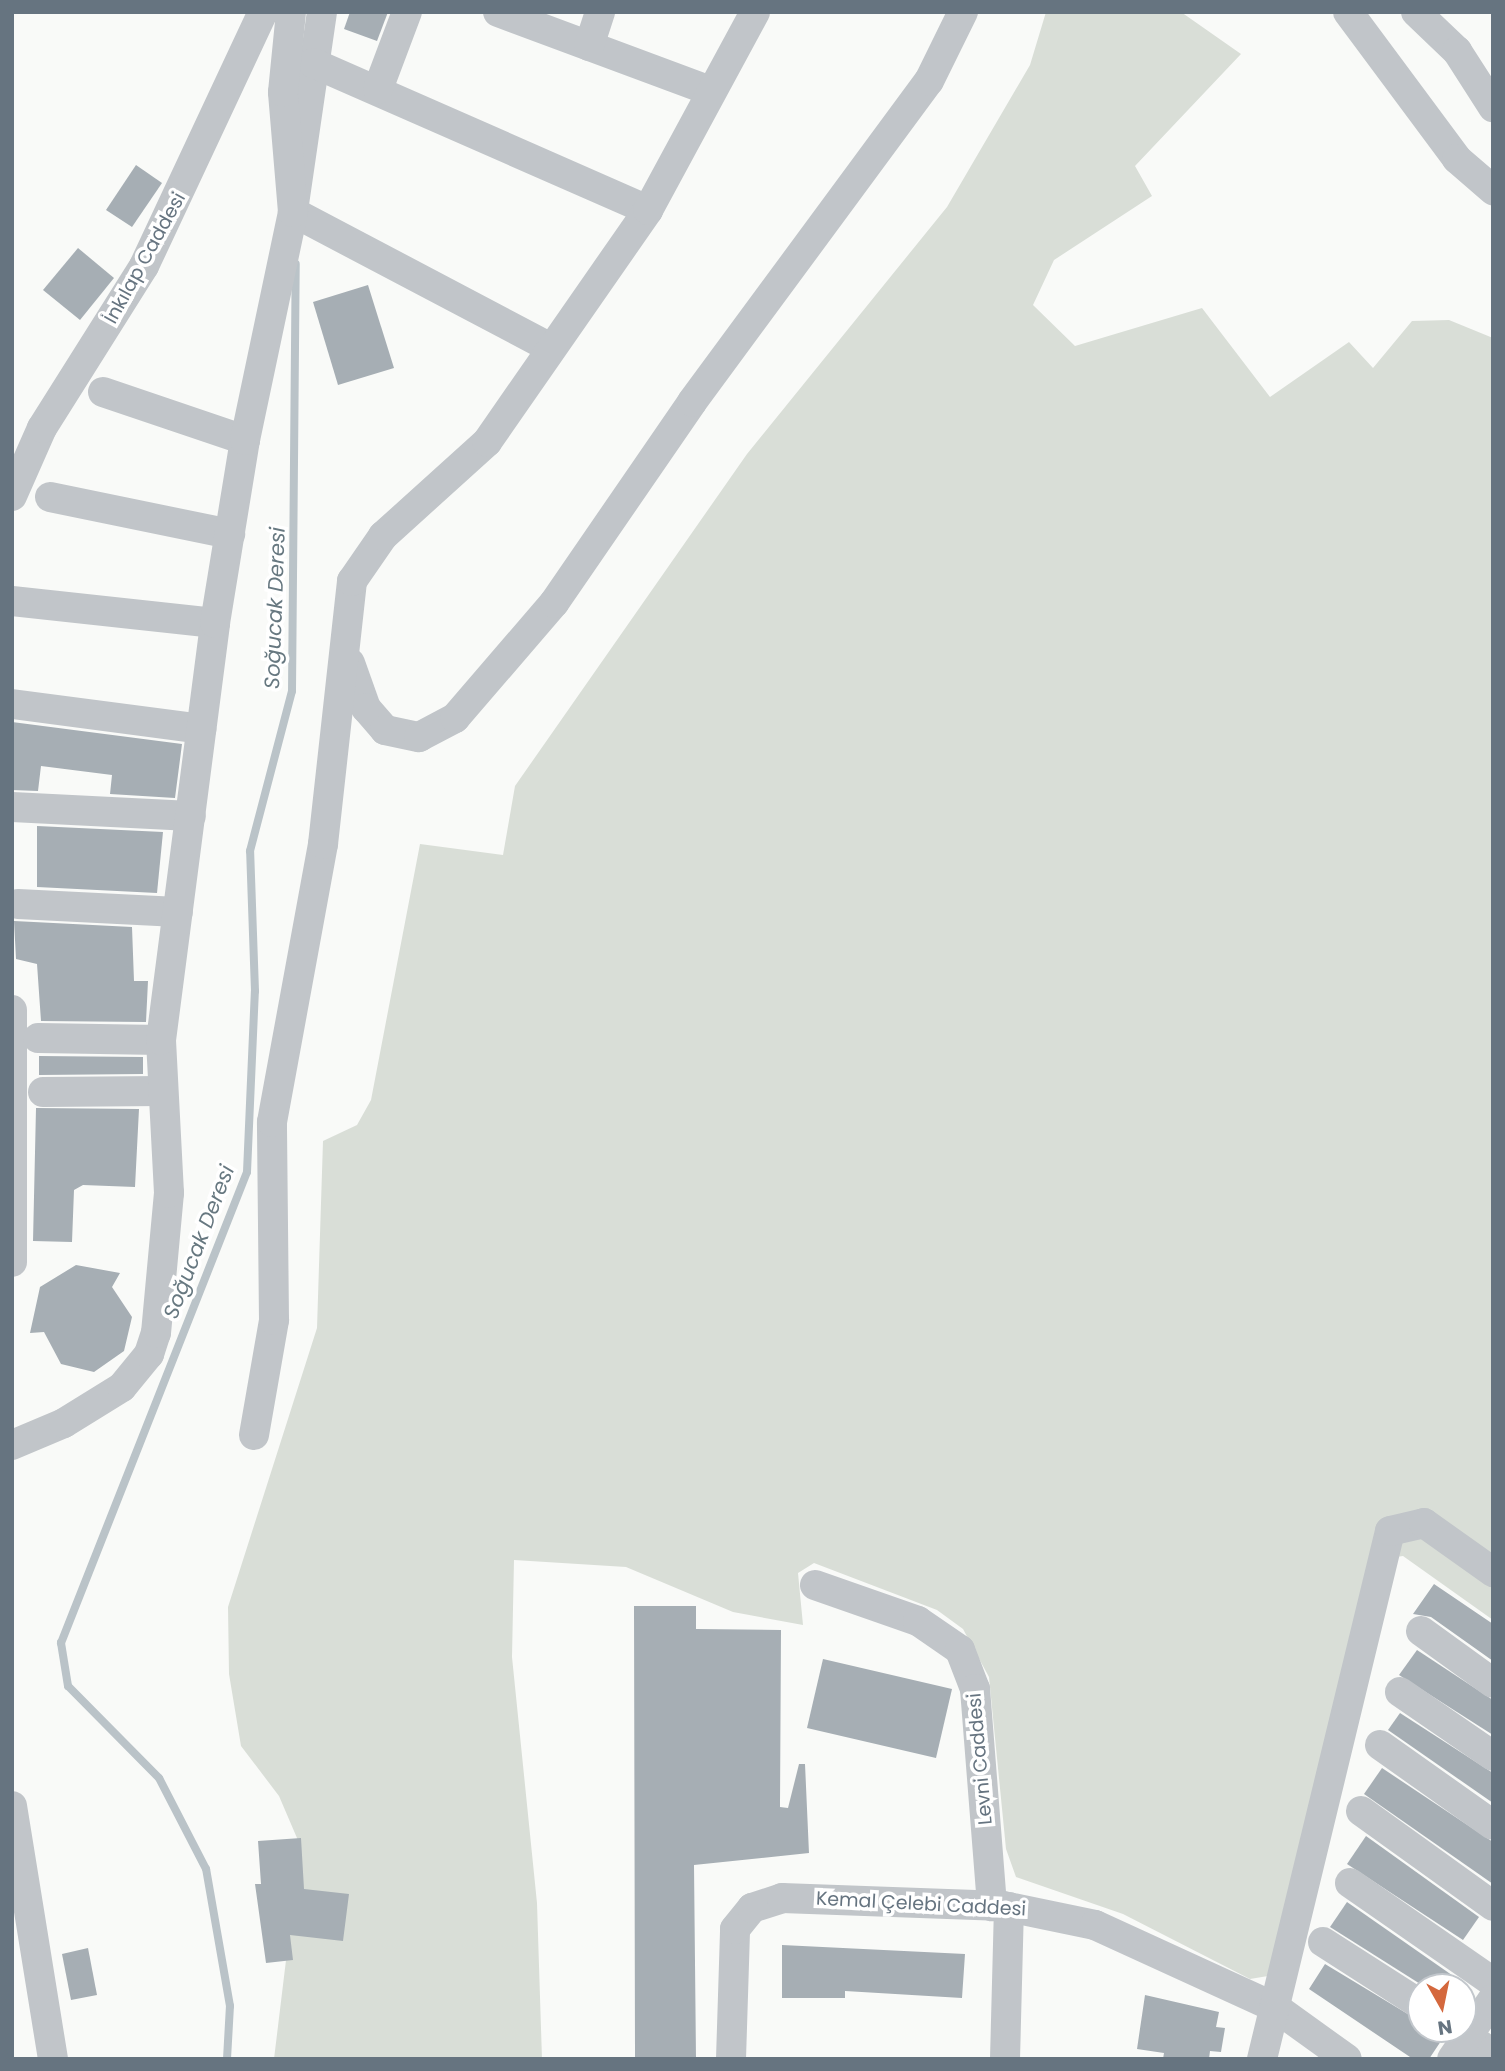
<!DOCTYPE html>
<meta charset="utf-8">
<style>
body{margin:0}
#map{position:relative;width:1505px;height:2071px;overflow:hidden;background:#f9faf8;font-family:Poppins,sans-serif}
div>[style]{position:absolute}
.green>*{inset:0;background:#d9ded7}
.stream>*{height:8px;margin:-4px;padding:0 4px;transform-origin:4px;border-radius:4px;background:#bac3c8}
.building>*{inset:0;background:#a6aeb4}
.minor>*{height:30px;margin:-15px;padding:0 15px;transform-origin:15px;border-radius:15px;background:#c1c5c9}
span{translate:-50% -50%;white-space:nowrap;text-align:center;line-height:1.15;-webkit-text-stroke:7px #fff;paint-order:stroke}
.street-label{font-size:19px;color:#667480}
.water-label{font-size:21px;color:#677880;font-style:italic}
.frame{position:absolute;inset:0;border:14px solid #667480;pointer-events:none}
.north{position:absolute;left:1407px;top:1973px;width:70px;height:70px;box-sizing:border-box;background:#fff;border:2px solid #c2c7cc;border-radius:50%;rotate:171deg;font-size:19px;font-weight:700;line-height:28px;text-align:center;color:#667480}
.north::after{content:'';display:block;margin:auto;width:24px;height:32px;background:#d4683d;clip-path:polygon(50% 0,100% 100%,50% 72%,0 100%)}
</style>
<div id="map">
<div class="green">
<div style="clip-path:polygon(1046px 12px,1181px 12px,1241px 54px,1135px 166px,1152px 196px,1054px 260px,1033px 305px,1075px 346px,1202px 308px,1270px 397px,1349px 342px,1373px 368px,1412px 321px,1449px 320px,1493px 338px,1493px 1620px,1403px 1556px,1375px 1560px,1268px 1976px,1250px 1979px,1123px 1914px,1016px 1877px,1006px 1849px,989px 1677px,963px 1629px,937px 1610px,814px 1563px,798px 1573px,803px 1625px,733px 1612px,626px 1567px,514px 1560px,512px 1657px,537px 1903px,542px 2059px,274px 2059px,300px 1845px,279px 1796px,241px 1746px,229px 1674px,228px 1607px,317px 1328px,323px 1141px,357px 1125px,371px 1100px,420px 844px,503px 855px,515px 786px,747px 454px,947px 207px,1030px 65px)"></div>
</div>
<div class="stream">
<div style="left:227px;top:2059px;width:53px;rotate:-86.8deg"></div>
<div style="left:230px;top:2006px;width:139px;rotate:-99.9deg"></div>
<div style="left:206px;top:1869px;width:102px;rotate:-117.3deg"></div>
<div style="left:159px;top:1778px;width:129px;rotate:-134.7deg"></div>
<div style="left:68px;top:1686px;width:44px;rotate:-99.2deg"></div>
<div style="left:61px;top:1643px;width:506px;rotate:-68.45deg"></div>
<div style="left:247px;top:1172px;width:181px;rotate:-87.5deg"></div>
<div style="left:255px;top:991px;width:140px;rotate:-92deg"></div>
<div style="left:250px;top:851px;width:165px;rotate:-75.3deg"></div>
<div style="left:292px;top:691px;width:427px;rotate:-89.5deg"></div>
</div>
<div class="building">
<div style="clip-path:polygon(350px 12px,388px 12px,377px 41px,344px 29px)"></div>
<div style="clip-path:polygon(136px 165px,162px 183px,132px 227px,106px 210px)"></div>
<div style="clip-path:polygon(78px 248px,114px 278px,80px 320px,43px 290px)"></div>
<div style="clip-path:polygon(368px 285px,394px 368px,338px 385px,313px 302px)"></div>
<div style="clip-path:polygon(12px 722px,182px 744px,175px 798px,110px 794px,112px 775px,41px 766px,38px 791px,12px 790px)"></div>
<div style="clip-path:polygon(37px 826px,163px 832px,157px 893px,37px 887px)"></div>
<div style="clip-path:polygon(14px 921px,132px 927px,134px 981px,148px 981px,146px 1022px,41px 1021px,37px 964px,16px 959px)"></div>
<div style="clip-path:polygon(39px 1056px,143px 1057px,143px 1074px,39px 1075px)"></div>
<div style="clip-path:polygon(36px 1108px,139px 1109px,135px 1187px,83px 1185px,74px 1190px,72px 1242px,33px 1241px)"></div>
<div style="clip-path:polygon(76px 1265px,120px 1273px,112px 1287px,132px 1317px,124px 1351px,94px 1372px,61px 1364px,44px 1332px,30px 1333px,40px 1287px)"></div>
<div style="clip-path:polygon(1434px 1584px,1493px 1624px,1493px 1661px,1431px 1617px,1413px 1614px)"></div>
<div style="clip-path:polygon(634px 1606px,696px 1606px,696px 1629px,781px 1630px,780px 1807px,788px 1808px,799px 1764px,805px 1764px,809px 1853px,694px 1865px,696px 2059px,635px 2059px)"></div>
<div style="clip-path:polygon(1417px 1650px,1493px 1700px,1493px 1735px,1399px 1675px)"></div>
<div style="clip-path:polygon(823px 1659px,952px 1689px,936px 1758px,807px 1728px)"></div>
<div style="clip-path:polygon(1400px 1713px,1493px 1773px,1493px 1803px,1388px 1730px)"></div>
<div style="clip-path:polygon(1382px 1768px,1493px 1842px,1493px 1884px,1364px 1794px)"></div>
<div style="clip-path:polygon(1366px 1836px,1479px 1917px,1463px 1940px,1347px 1864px)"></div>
<div style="clip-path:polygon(301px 1838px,304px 1889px,349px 1894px,343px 1941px,290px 1935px,293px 1960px,266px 1963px,255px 1884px,261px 1884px,258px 1841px)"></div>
<div style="clip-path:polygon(1347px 1902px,1469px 1987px,1425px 1987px,1330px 1927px)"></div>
<div style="clip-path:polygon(782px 1945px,965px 1954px,962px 1998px,845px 1991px,845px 1998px,782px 1998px)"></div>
<div style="clip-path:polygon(88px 1948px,97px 1995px,71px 2000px,62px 1954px)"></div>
<div style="clip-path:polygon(1325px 1964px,1421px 2022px,1421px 2029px,1440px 2029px,1443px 2038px,1429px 2059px,1413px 2059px,1309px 1989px)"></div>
<div style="clip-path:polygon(1145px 1995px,1219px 2012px,1216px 2027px,1225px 2028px,1221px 2052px,1210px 2051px,1209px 2059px,1163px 2059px,1164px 2053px,1137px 2049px)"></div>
</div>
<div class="minor">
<div style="left:322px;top:12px;width:202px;rotate:98.3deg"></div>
<div style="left:293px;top:212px;width:292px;rotate:27.8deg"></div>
<div style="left:498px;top:12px;width:226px;rotate:20.4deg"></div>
<div style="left:1348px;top:12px;width:183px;rotate:53.4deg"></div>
<div style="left:1457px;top:159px;width:48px;rotate:40.7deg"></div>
<div style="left:1416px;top:12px;width:57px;rotate:43.6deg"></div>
<div style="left:1457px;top:51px;width:67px;rotate:57.3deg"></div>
<div style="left:589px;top:46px;width:36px;rotate:-72deg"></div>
<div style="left:313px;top:63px;width:366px;rotate:23.7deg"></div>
<div style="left:378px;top:89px;width:82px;rotate:-69.4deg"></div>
<div style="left:103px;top:392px;width:150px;rotate:18.7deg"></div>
<div style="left:12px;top:496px;width:74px;rotate:-66.2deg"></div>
<div style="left:42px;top:428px;width:191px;rotate:-57.8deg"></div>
<div style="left:144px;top:266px;width:280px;rotate:-64.9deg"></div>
<div style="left:50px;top:497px;width:184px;rotate:11.6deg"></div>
<div style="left:12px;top:601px;width:204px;rotate:6.2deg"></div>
<div style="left:350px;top:663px;width:48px;rotate:70.4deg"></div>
<div style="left:366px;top:708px;width:29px;rotate:49deg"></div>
<div style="left:385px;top:730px;width:35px;rotate:12deg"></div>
<div style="left:419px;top:737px;width:41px;rotate:-27.8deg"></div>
<div style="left:455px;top:718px;width:152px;rotate:-49.3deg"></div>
<div style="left:554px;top:603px;width:244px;rotate:-55.5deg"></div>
<div style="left:692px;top:402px;width:399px;rotate:-53.6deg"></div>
<div style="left:929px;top:81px;width:77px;rotate:-63.8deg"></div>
<div style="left:12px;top:704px;width:191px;rotate:7.5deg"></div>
<div style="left:12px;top:807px;width:179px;rotate:2.9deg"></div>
<div style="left:18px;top:904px;width:160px;rotate:2.9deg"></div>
<div style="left:12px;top:1010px;width:252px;rotate:90deg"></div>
<div style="left:38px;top:1038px;width:123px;rotate:0.9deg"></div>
<div style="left:43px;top:1092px;width:118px;rotate:-0.5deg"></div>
<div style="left:254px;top:1435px;width:117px;rotate:-80.1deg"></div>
<div style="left:274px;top:1320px;width:198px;rotate:-90.6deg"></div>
<div style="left:272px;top:1122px;width:283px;rotate:-79.6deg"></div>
<div style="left:323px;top:844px;width:265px;rotate:-83.7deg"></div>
<div style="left:352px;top:581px;width:55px;rotate:-55.4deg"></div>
<div style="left:383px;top:536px;width:140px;rotate:-42.1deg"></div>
<div style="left:487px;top:442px;width:282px;rotate:-55.2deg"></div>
<div style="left:648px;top:210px;width:225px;rotate:-61.6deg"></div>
<div style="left:12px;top:1445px;width:56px;rotate:-22.9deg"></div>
<div style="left:64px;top:1423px;width:68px;rotate:-31.8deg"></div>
<div style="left:122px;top:1387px;width:43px;rotate:-50.7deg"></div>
<div style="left:149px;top:1354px;width:22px;rotate:-72deg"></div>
<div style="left:156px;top:1333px;width:141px;rotate:-84.7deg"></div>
<div style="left:169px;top:1193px;width:153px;rotate:-93deg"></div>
<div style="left:161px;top:1040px;width:420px;rotate:-82.6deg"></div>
<div style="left:215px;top:623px;width:185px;rotate:-80.7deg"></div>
<div style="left:245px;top:440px;width:233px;rotate:-78.1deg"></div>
<div style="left:293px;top:212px;width:120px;rotate:-94.8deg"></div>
<div style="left:283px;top:92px;width:80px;rotate:-84.3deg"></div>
<div style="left:815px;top:1585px;width:109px;rotate:19.3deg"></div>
<div style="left:918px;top:1621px;width:51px;rotate:34.6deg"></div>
<div style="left:960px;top:1650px;width:42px;rotate:69deg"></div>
<div style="left:975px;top:1689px;width:218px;rotate:85.5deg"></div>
<div style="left:1421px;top:1631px;width:89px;rotate:35.8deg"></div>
<div style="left:1400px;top:1692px;width:113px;rotate:34.5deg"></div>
<div style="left:1380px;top:1745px;width:138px;rotate:35.3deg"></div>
<div style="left:12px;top:1806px;width:256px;rotate:80.8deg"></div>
<div style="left:1361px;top:1811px;width:163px;rotate:35.7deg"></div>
<div style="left:1350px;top:1883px;width:174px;rotate:34.7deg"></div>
<div style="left:1323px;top:1942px;width:117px;rotate:32.7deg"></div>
<div style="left:1457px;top:2029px;width:44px;rotate:34.8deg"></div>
<div style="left:731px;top:2059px;width:130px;rotate:-88.2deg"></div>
<div style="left:735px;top:1929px;width:27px;rotate:-51deg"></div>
<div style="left:752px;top:1908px;width:32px;rotate:-18deg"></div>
<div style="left:782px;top:1898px;width:221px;rotate:2.1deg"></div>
<div style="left:1003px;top:1906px;width:94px;rotate:11.7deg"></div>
<div style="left:1095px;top:1925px;width:199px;rotate:24.6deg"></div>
<div style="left:1276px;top:2008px;width:87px;rotate:35.7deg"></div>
<div style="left:1005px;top:2059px;width:152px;rotate:-88.5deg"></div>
<div style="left:1262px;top:2059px;width:543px;rotate:-76.37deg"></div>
<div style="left:1390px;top:1531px;width:35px;rotate:-13deg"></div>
<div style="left:1424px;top:1523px;width:85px;rotate:35.4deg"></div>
<div style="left:1452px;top:2059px;width:73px;rotate:-55.7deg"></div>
</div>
<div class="street-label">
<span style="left:145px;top:258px;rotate:-61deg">İnkılap Caddesi</span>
<span style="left:980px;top:1759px;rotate:-95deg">Levni Caddesi</span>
<span style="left:921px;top:1904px;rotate:3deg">Kemal Çelebi Caddesi</span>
</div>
<div class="water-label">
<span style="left:275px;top:608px;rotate:-88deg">Soğucak Deresi</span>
<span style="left:199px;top:1242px;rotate:-69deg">Soğucak Deresi</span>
</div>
<div class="frame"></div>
<div class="north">N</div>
</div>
